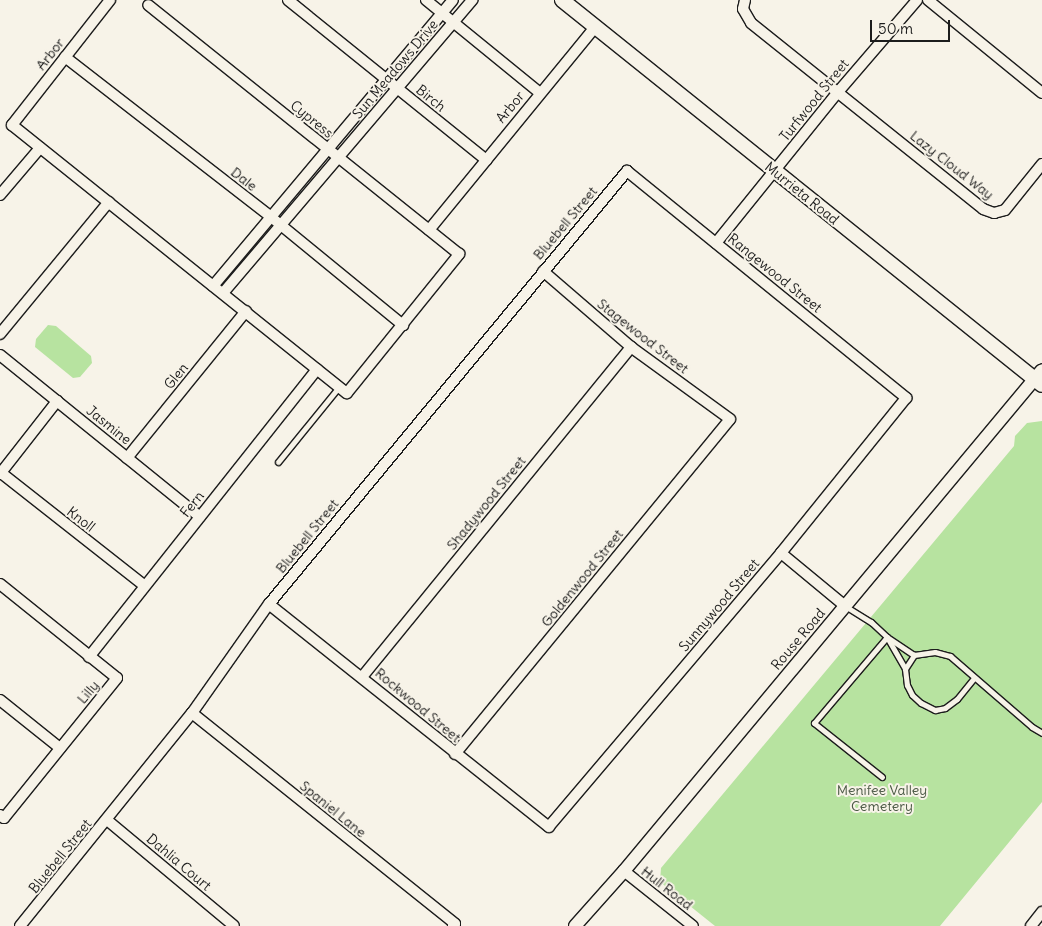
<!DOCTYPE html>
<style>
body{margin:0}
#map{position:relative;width:1042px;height:926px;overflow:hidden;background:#f7f3e8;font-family:Delius,sans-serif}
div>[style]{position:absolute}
.green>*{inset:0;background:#b7e3a0}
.roads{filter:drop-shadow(1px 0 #1c1c1c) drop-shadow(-1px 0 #1c1c1c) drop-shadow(0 1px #1c1c1c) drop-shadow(0 -1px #1c1c1c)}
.service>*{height:5px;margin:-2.5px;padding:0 2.5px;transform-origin:2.5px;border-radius:2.5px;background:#f7f3e8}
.minor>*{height:10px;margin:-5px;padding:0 5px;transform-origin:5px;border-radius:5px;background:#f7f3e8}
.tertiary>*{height:12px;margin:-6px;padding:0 6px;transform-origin:6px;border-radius:6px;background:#f7f3e8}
.secondary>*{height:14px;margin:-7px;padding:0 7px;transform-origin:7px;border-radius:7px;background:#f7f3e8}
span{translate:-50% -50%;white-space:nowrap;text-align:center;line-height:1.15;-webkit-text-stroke:4px #f7f3e8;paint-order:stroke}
.street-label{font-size:14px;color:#1c1c1c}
.park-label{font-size:14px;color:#4a5844}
.scale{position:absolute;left:870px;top:20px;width:80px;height:22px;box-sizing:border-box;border:2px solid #1c1c1c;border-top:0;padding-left:6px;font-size:15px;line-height:18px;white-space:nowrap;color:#1c1c1c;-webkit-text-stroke:4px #f7f3e8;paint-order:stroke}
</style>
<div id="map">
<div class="green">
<div style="clip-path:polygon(48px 325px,56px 326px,91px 356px,92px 363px,80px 377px,73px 378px,35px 347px,36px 339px)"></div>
<div style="clip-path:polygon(1042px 421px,1042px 802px,940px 926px,715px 926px,660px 882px,661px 868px,1014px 446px,1015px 436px,1027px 423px)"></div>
</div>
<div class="roads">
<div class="service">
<div style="left:278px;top:462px;width:97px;rotate:-50.9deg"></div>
<div style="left:845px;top:606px;width:31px;rotate:32deg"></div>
<div style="left:871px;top:622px;width:22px;rotate:43deg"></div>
<div style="left:887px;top:637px;width:32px;rotate:34deg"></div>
<div style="left:914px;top:655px;width:21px;rotate:-8deg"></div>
<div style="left:935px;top:652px;width:16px;rotate:15deg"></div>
<div style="left:950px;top:656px;width:108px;rotate:40.9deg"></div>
<div style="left:1032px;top:727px;width:12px;rotate:31deg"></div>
<div style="left:888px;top:639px;width:34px;rotate:60deg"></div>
<div style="left:905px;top:669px;width:16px;rotate:83deg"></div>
<div style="left:907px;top:685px;width:11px;rotate:63deg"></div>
<div style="left:912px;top:695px;width:12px;rotate:42deg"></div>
<div style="left:921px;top:703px;width:16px;rotate:27deg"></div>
<div style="left:935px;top:710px;width:10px;rotate:-11deg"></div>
<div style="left:945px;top:708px;width:15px;rotate:-37deg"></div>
<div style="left:957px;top:699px;width:27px;rotate:-51deg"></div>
<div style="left:905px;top:669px;width:17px;rotate:-57deg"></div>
<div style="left:882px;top:777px;width:87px;rotate:-141.5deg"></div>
<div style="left:814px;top:723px;width:113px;rotate:-49.7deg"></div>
</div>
<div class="minor">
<div style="left:110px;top:0;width:159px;rotate:128.1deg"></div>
<div style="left:12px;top:125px;width:429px;rotate:38.7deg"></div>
<div style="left:347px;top:393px;width:179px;rotate:-51.1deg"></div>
<div style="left:459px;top:254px;width:398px;rotate:-141.3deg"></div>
<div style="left:288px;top:0;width:255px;rotate:38.9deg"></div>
<div style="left:426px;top:0;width:147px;rotate:39.2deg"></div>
<div style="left:745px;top:0;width:9px;rotate:103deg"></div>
<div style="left:743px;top:9px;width:16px;rotate:60deg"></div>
<div style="left:751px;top:23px;width:297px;rotate:38.7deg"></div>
<div style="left:983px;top:209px;width:12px;rotate:20deg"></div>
<div style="left:994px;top:213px;width:11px;rotate:-15deg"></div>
<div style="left:1005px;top:210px;width:59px;rotate:-51.2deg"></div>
<div style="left:928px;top:0;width:147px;rotate:39.2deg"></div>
<div style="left:65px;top:57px;width:261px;rotate:37.8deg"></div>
<div style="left:271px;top:217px;width:171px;rotate:39.3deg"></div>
<div style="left:0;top:195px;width:62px;rotate:-49.6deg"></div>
<div style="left:429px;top:230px;width:262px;rotate:-50.7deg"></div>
<div style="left:716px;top:243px;width:194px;rotate:-51.1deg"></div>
<div style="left:838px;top:92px;width:121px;rotate:-49.3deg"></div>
<div style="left:213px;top:286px;width:373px;rotate:-50deg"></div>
<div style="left:223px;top:293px;width:385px;rotate:-49.6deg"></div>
<div style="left:0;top:334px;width:171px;rotate:-50.5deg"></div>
<div style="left:0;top:355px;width:257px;rotate:39deg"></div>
<div style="left:127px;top:458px;width:189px;rotate:-51deg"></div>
<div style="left:0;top:472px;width:184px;rotate:38.2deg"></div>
<div style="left:0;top:474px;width:93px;rotate:-52deg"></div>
<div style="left:781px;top:553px;width:83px;rotate:39.6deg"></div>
<div style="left:0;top:584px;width:150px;rotate:38.8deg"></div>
<div style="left:117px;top:678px;width:180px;rotate:128.9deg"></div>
<div style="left:4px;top:818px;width:5px;rotate:-143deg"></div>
<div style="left:89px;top:657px;width:367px;rotate:-51.6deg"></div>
<div style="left:362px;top:677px;width:426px;rotate:-50.8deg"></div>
<div style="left:0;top:700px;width:77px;rotate:38.7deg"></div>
<div style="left:192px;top:713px;width:337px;rotate:38.7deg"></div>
<div style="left:455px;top:924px;width:3px;rotate:135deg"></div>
<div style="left:455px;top:754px;width:433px;rotate:-50.6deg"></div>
<div style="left:730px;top:419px;width:122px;rotate:-144deg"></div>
<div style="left:631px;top:347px;width:116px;rotate:-139.2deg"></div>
<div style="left:107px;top:820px;width:165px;rotate:39.8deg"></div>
<div style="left:624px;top:871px;width:88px;rotate:38.6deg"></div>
<div style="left:20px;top:926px;width:274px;rotate:-51.1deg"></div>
<div style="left:192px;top:713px;width:133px;rotate:-54.8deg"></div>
<div style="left:269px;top:604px;width:562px;rotate:-50.42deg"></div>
<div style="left:627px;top:171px;width:360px;rotate:39.1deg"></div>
<div style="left:906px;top:398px;width:199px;rotate:128.9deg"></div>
<div style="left:781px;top:553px;width:359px;rotate:130.3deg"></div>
<div style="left:549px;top:827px;width:358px;rotate:-141.5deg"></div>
<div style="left:1031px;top:926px;width:18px;rotate:-52deg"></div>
</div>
<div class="tertiary">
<div style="left:575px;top:926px;width:74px;rotate:-48.3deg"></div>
<div style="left:624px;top:871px;width:652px;rotate:-50.16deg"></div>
</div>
<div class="secondary">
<div style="left:562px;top:0;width:615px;rotate:38.73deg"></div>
</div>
</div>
<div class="street-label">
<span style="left:50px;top:54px;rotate:-52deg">Arbor</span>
<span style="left:395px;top:69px;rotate:-50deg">Sun Meadows Drive</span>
<span style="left:431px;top:98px;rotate:39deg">Birch</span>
<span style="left:814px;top:100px;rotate:-51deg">Turfwood Street</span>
<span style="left:510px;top:107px;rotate:-51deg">Arbor</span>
<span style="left:312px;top:119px;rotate:39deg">Cypress</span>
<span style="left:952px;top:165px;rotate:38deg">Lazy Cloud Way</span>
<span style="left:244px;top:179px;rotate:38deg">Dale</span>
<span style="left:802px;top:193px;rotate:39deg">Murrieta Road</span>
<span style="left:565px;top:223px;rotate:-50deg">Bluebell Street</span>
<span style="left:775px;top:273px;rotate:39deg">Rangewood Street</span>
<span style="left:643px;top:336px;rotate:38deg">Stagewood Street</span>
<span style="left:176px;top:376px;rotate:-51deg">Glen</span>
<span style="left:109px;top:425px;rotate:39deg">Jasmine</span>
<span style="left:486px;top:503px;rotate:-51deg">Shadywood Street</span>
<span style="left:192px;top:504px;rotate:-52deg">Fern</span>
<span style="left:81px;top:519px;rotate:38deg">Knoll</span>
<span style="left:307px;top:536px;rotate:-51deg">Bluebell Street</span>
<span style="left:582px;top:578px;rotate:-51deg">Goldenwood Street</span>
<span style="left:719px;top:605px;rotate:-50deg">Sunnywood Street</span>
<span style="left:798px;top:639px;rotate:-50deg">Rouse Road</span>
<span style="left:88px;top:692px;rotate:-50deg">Lilly</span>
<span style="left:418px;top:705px;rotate:40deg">Rockwood Street</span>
<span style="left:333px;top:809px;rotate:39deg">Spaniel Lane</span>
<span style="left:60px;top:856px;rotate:-51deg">Bluebell Street</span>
<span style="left:179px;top:862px;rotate:40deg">Dahlia Court</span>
<span style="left:667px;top:888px;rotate:38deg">Hull Road</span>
</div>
<div class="park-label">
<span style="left:882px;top:798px">Menifee Valley<br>Cemetery</span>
</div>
<div class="scale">50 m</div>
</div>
